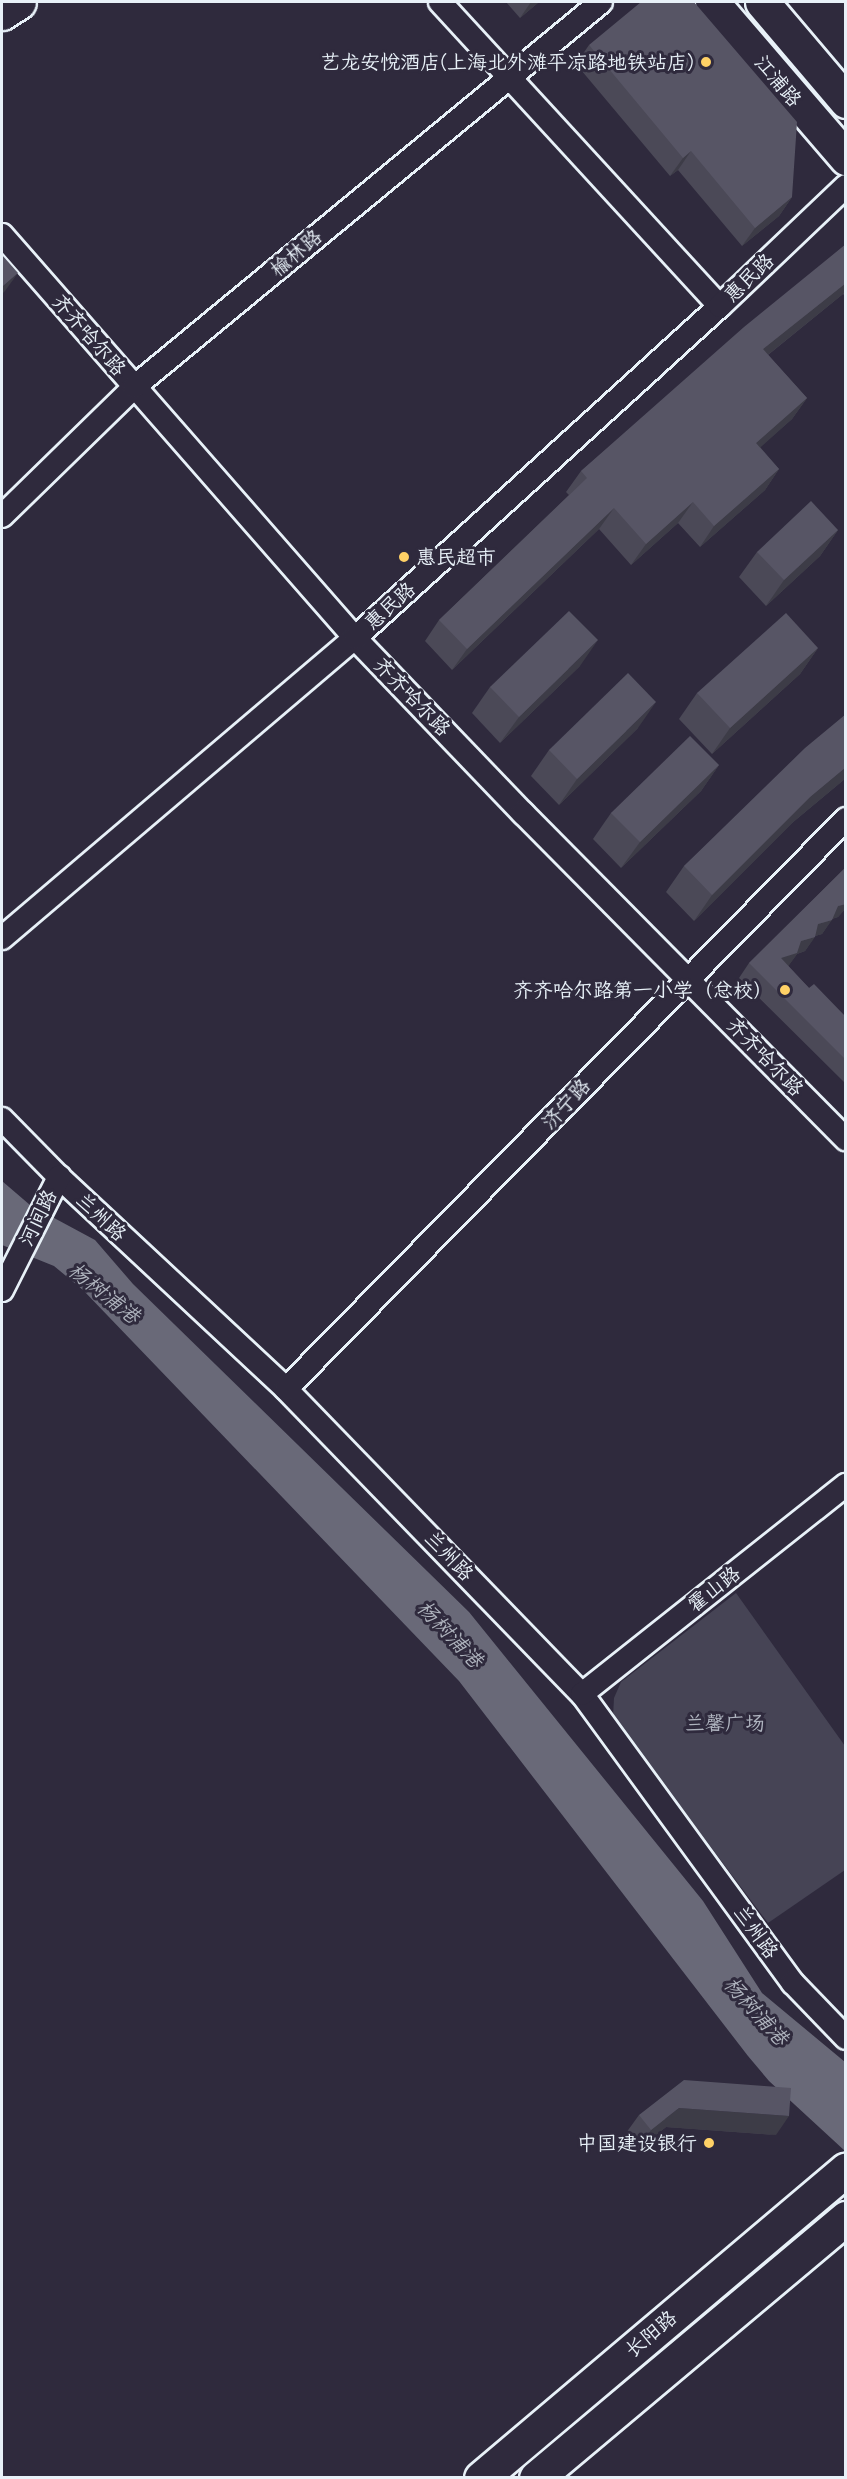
<!DOCTYPE html>
<meta charset="utf-8">
<style>
body{margin:0}
#map{position:relative;width:847px;height:2479px;overflow:hidden;background:#2f2a3d;font-family:"Comic Neue","LXGW WenKai TC",sans-serif}
div>[style]{position:absolute}
.green>*{inset:0;background:#464455}
.water>*{inset:0;background:#696978}
.roads{filter:drop-shadow(2px 0 #e8f1f8) drop-shadow(-2px 0 #e8f1f8) drop-shadow(0 2px #e8f1f8) drop-shadow(0 -2px #e8f1f8)}
.minor>*{height:22px;margin:-11px;padding:0 11px;transform-origin:11px;border-radius:11px;background:#2f2a3d}
.secondary>*{height:33px;margin:-16.5px;padding:0 16.5px;transform-origin:16.5px;border-radius:16.5px;background:#2f2a3d}
.wall>*{inset:0;background:#4b4957}
.shaded-wall>*{inset:0;background:#3d3c47}
.building>*{inset:0;background:#575565}
.dots>*{width:16px;height:16px;translate:-50% -50%;box-sizing:border-box;border:3px solid #2f2a3d;border-radius:50%}
span{translate:-50% -50%;white-space:nowrap;text-align:center;line-height:1.15;-webkit-text-stroke:6px #2f2a3d;paint-order:stroke}
.poi-label{font-size:20px;color:#e8f1f8}
.right{translate:-100% -50%;text-align:right}
.left{translate:0 -50%;text-align:left}
.street-label{font-size:20px;color:#e8f1f8}
.park-label{font-size:20px;color:#afb4bf}
.water-label{font-size:21px;color:#afb4be;font-style:italic}
.frame{position:absolute;inset:0;border:3px solid #e8f1f8;pointer-events:none}
</style>
<div id="map">
<div class="green">
<div style="clip-path:polygon(736px 1593px,845px 1746px,845px 1870px,768px 1923px,613px 1717px,614px 1698px,621px 1682px)"></div>
</div>
<div class="water">
<div style="clip-path:polygon(2px 1181px,30px 1205px,95px 1240px,133px 1284px,469px 1612px,703px 1901px,762px 1993px,845px 2062px,845px 2151px,769px 2081px,748px 2056px,459px 1681px,83px 1290px,54px 1266px,2px 1245px)"></div>
</div>
<div class="roads">
<div class="minor">
<div style="left:440px;top:2px;width:413px;rotate:47.4deg"></div>
<div style="left:2px;top:235px;width:536px;rotate:48.78deg"></div>
<div style="left:355px;top:638px;width:243px;rotate:46.2deg"></div>
<div style="left:523px;top:813px;width:459px;rotate:45.3deg"></div>
<div style="left:2px;top:516px;width:185px;rotate:-44.3deg"></div>
<div style="left:134px;top:387px;width:605px;rotate:-39.5deg"></div>
<div style="left:2px;top:938px;width:463px;rotate:-40.4deg"></div>
<div style="left:355px;top:638px;width:493px;rotate:-42.3deg"></div>
<div style="left:720px;top:306px;width:174px;rotate:-43.6deg"></div>
<div style="left:2px;top:1119px;width:81px;rotate:45.5deg"></div>
<div style="left:59px;top:1177px;width:311px;rotate:43deg"></div>
<div style="left:286px;top:1389px;width:425px;rotate:45.9deg"></div>
<div style="left:582px;top:1694px;width:358px;rotate:53.9deg"></div>
<div style="left:793px;top:1983px;width:76px;rotate:46.1deg"></div>
<div style="left:2px;top:1290px;width:127px;rotate:-63.2deg"></div>
<div style="left:286px;top:1389px;width:799px;rotate:-45.51deg"></div>
<div style="left:582px;top:1694px;width:337px;rotate:-38.4deg"></div>
</div>
<div class="secondary">
<div style="left:712px;top:2px;width:206px;rotate:49.3deg"></div>
<div style="left:762px;top:2px;width:130px;rotate:49.7deg"></div>
<div style="left:2px;top:13px;width:20px;rotate:-33deg"></div>
<div style="left:481px;top:2478px;width:478px;rotate:-40.2deg"></div>
<div style="left:536px;top:2478px;width:405px;rotate:-40deg"></div>
</div>
</div>
<div class="wall">
<div style="clip-path:polygon(506px 2px,539px 2px,520px 18px)"></div>
<div style="clip-path:polygon(589px 45px,792px 197px,779px 216px,742px 246px,678px 170px,670px 176px,576px 64px)"></div>
<div style="clip-path:polygon(846px 244px,846px 297px,843px 294px,768px 355px,807px 398px,792px 419px,760px 447px,779px 469px,765px 490px,700px 547px,678px 523px,631px 565px,599px 529px,452px 670px,425px 641px,439px 620px,569px 495px,566px 492px,581px 471px)"></div>
<div style="clip-path:polygon(838px 530px,820px 556px,766px 606px,739px 577px,757px 552px)"></div>
<div style="clip-path:polygon(818px 648px,800px 674px,712px 754px,679px 719px,697px 693px)"></div>
<div style="clip-path:polygon(580px 666px,500px 743px,472px 713px,490px 687px)"></div>
<div style="clip-path:polygon(846px 714px,846px 778px,792px 823px,694px 921px,666px 892px,684px 866px)"></div>
<div style="clip-path:polygon(638px 728px,559px 805px,531px 776px,549px 750px)"></div>
<div style="clip-path:polygon(719px 765px,701px 791px,621px 868px,593px 839px,611px 813px)"></div>
<div style="clip-path:polygon(846px 867px,846px 908px,838px 917px,832px 919px,822px 934px,815px 936px,805px 951px,797px 954px,788px 966px,809px 988px,846px 1017px,846px 1084px,739px 978px,749px 963px)"></div>
<div style="clip-path:polygon(639px 2115px,776px 2135px,666px 2127px,638px 2149px,626px 2133px)"></div>
</div>
<div class="shaded-wall">
<div style="clip-path:polygon(531px 2px,539px 2px,520px 18px)"></div>
<div style="clip-path:polygon(691px 151px,678px 170px,670px 176px,683px 158px)"></div>
<div style="clip-path:polygon(792px 197px,779px 216px,742px 246px,755px 228px)"></div>
<div style="clip-path:polygon(18px 273px,5px 291px,2px 294px,2px 287px)"></div>
<div style="clip-path:polygon(846px 283px,846px 290px,843px 294px,749px 370px,763px 349px)"></div>
<div style="clip-path:polygon(807px 398px,792px 419px,742px 464px,756px 443px)"></div>
<div style="clip-path:polygon(779px 469px,765px 490px,700px 547px,714px 526px)"></div>
<div style="clip-path:polygon(693px 502px,678px 523px,631px 565px,646px 544px)"></div>
<div style="clip-path:polygon(614px 508px,599px 529px,452px 670px,467px 649px)"></div>
<div style="clip-path:polygon(838px 530px,820px 556px,766px 606px,784px 580px)"></div>
<div style="clip-path:polygon(598px 640px,580px 666px,500px 743px,519px 717px)"></div>
<div style="clip-path:polygon(818px 648px,800px 674px,712px 754px,730px 728px)"></div>
<div style="clip-path:polygon(656px 702px,638px 728px,559px 805px,577px 779px)"></div>
<div style="clip-path:polygon(719px 765px,701px 791px,621px 868px,640px 842px)"></div>
<div style="clip-path:polygon(846px 767px,846px 778px,792px 823px,694px 921px,712px 895px,810px 797px)"></div>
<div style="clip-path:polygon(846px 904px,846px 908px,838px 917px,828px 920px,838px 906px)"></div>
<div style="clip-path:polygon(832px 920px,822px 934px,808px 938px,818px 924px)"></div>
<div style="clip-path:polygon(815px 937px,805px 951px,797px 954px,787px 968px,781px 958px,801px 941px)"></div>
<div style="clip-path:polygon(679px 2108px,789px 2116px,776px 2135px,666px 2127px,638px 2149px,651px 2130px)"></div>
</div>
<div class="building">
<div style="clip-path:polygon(641px 2px,694px 2px,797px 122px,792px 197px,755px 228px,691px 151px,683px 158px,589px 45px)"></div>
<div style="clip-path:polygon(846px 244px,846px 283px,763px 349px,807px 398px,756px 443px,779px 469px,714px 526px,693px 502px,646px 544px,614px 508px,467px 649px,439px 620px,587px 478px,581px 471px,744px 327px)"></div>
<div style="clip-path:polygon(2px 255px,18px 273px,2px 287px)"></div>
<div style="clip-path:polygon(811px 501px,838px 530px,784px 580px,757px 552px)"></div>
<div style="clip-path:polygon(569px 611px,598px 640px,519px 717px,490px 687px)"></div>
<div style="clip-path:polygon(786px 613px,818px 648px,730px 728px,697px 693px)"></div>
<div style="clip-path:polygon(628px 673px,656px 702px,577px 779px,549px 750px)"></div>
<div style="clip-path:polygon(846px 714px,846px 767px,810px 797px,712px 895px,684px 866px,805px 748px)"></div>
<div style="clip-path:polygon(690px 736px,719px 765px,640px 842px,611px 813px)"></div>
<div style="clip-path:polygon(846px 867px,846px 904px,838px 906px,832px 920px,818px 924px,815px 937px,801px 941px,797px 953px,781px 958px,809px 988px,814px 984px,846px 1017px,846px 1060px,749px 963px)"></div>
<div style="clip-path:polygon(684px 2080px,791px 2088px,789px 2116px,679px 2108px,651px 2130px,639px 2115px)"></div>
</div>
<div class="dots">
<div style="left:706px;top:62px;background:#ffd166"></div>
<div style="left:404px;top:557px;background:#ffd166"></div>
<div style="left:785px;top:990px;background:#ffd166"></div>
<div style="left:709px;top:2143px;background:#ffd166"></div>
</div>
<div class="poi-label">
<span class="right" style="left:694px;top:62px">艺龙安悦酒店(上海北外滩平凉路地铁站店)</span>
<span class="left" style="left:416px;top:557px">惠民超市</span>
<span class="right" style="left:773px;top:990px">齐齐哈尔路第一小学（总校）</span>
<span class="right" style="left:697px;top:2143px">中国建设银行</span>
</div>
<div class="street-label">
<span style="left:778px;top:81px;rotate:50deg">江浦路</span>
<span style="left:296px;top:253px;rotate:-40deg">榆林路</span>
<span style="left:749px;top:278px;rotate:-44deg">惠民路</span>
<span style="left:89px;top:335px;rotate:49deg">齐齐哈尔路</span>
<span style="left:390px;top:606px;rotate:-42deg">惠民路</span>
<span style="left:412px;top:697px;rotate:46deg">齐齐哈尔路</span>
<span style="left:765px;top:1057px;rotate:46deg">齐齐哈尔路</span>
<span style="left:566px;top:1104px;rotate:-47deg">济宁路</span>
<span style="left:101px;top:1217px;rotate:43deg">兰州路</span>
<span style="left:38px;top:1218px;rotate:-64deg">河间路</span>
<span style="left:449px;top:1556px;rotate:46deg">兰州路</span>
<span style="left:714px;top:1589px;rotate:-38deg">霍山路</span>
<span style="left:756px;top:1932px;rotate:54deg">兰州路</span>
<span style="left:651px;top:2334px;rotate:-40deg">长阳路</span>
</div>
<div class="park-label">
<span style="left:725px;top:1723px">兰馨广场</span>
</div>
<div class="water-label">
<span style="left:104px;top:1293px;rotate:38deg">杨树浦港</span>
<span style="left:450px;top:1634px;rotate:46deg">杨树浦港</span>
<span style="left:756px;top:2011px;rotate:48deg">杨树浦港</span>
</div>
<div class="frame"></div>
</div>
